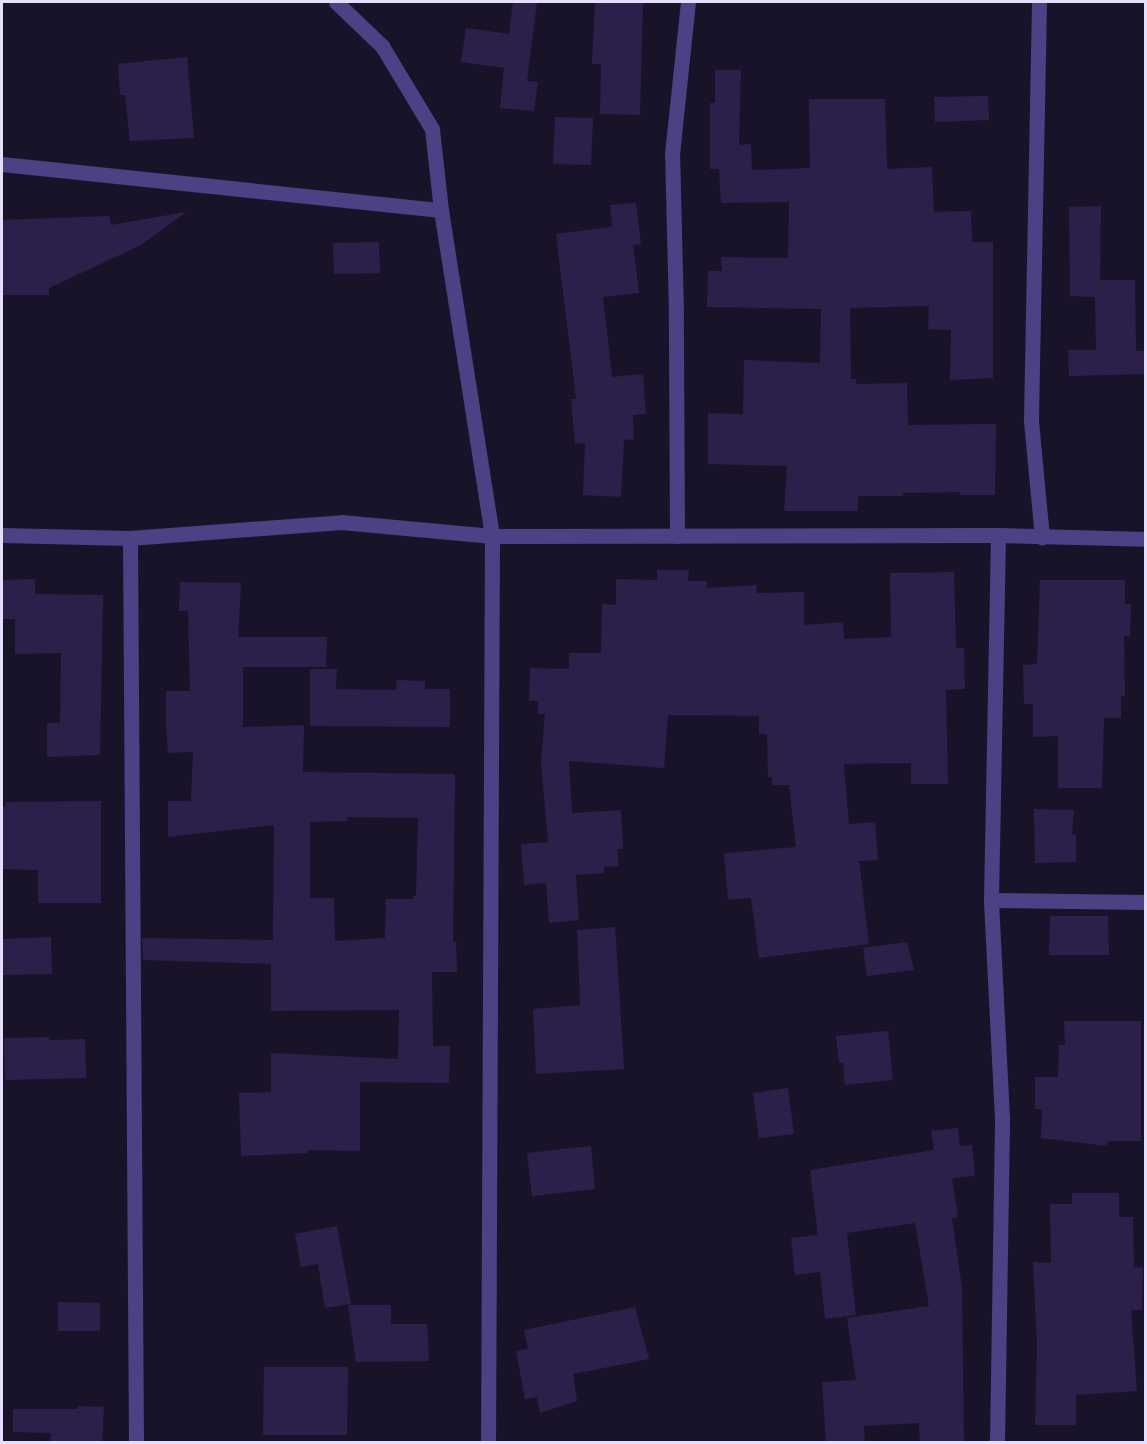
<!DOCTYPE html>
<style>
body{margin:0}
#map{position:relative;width:1147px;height:1444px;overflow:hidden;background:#19132a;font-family:"Fira Sans",sans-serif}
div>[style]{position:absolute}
.building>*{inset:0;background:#2c204a}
.street>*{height:15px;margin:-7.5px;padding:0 7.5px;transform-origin:7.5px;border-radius:7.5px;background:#4a4285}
span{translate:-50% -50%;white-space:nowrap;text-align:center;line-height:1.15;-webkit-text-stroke:4.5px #19132a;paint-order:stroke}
.frame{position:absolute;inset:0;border:3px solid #e4defd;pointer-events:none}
</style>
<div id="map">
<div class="building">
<div style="clip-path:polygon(513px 2px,537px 2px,527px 81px,538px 82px,534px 111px,500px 108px,504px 68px,461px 62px,466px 28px,509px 34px)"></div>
<div style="clip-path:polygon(595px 2px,643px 2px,640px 115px,600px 114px,601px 64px,592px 64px)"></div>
<div style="clip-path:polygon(187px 57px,194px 138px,130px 141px,125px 95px,120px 95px,118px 64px)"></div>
<div style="clip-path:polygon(715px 70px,741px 70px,739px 145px,751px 144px,752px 170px,810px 168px,809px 99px,885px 99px,887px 169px,932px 167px,934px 212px,971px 211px,972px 242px,993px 242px,993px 378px,950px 380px,951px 330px,928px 329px,929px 306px,850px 308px,851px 379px,856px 379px,856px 384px,907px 383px,908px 425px,996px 424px,995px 495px,960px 495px,960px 492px,903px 493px,903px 496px,858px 496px,858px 511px,784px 511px,787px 466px,708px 464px,708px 413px,743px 414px,744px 360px,820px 363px,821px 309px,707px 307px,708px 271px,722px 271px,721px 257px,788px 258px,789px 202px,721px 203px,719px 169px,710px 169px,710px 103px,715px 103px)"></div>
<div style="clip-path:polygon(988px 96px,989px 120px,935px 122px,934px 97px)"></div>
<div style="clip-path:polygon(555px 117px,593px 118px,591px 165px,553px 164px)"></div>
<div style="clip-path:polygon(636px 203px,641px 244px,633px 245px,639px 293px,603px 297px,612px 377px,643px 374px,646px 414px,633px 415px,634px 439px,624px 440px,621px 497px,583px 495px,585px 443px,575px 444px,571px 399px,576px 399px,556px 234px,612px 227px,610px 205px)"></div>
<div style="clip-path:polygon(1101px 206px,1100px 280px,1135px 280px,1136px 351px,1146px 351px,1146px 374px,1069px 376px,1068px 350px,1096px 350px,1095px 297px,1070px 296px,1069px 207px)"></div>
<div style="clip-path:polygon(186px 212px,141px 245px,49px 288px,49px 295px,2px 295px,2px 220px,109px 216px,111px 225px)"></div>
<div style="clip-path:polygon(379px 242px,380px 273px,334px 274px,333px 243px)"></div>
<div style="clip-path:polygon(657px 570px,689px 570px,688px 581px,707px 581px,707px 588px,756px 585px,757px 593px,804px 592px,804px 625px,843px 622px,844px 639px,891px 637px,890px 573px,954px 572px,956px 648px,964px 648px,965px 689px,946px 690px,948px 784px,911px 784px,911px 763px,844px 764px,849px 824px,875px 822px,878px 860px,859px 861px,869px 944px,759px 958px,751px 898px,728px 900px,724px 853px,796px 847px,789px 785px,772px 785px,772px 777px,768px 777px,767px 734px,759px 734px,759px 716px,668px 715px,664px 768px,569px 761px,572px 813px,621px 810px,623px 849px,617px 849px,619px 866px,604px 867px,604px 873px,576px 875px,579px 920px,549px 923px,546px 883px,524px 885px,521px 844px,548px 842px,541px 762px,545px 714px,538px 714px,538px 701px,529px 701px,530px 668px,569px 669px,569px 653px,601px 653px,602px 604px,616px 605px,616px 579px,657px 580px)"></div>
<div style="clip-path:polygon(35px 579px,35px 594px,103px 595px,100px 755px,47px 757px,47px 723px,60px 723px,61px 653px,15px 654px,15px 619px,2px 619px,2px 580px)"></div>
<div style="clip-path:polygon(1040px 580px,1125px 580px,1125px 604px,1131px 604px,1130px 636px,1124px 636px,1125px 696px,1121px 696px,1121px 718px,1104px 718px,1102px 788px,1058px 788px,1058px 736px,1033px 737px,1033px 704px,1024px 704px,1023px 665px,1037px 664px)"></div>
<div style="clip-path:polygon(evenodd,180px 582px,241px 583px,238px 637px,327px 637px,326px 667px,243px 667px,243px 727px,304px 725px,303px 772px,455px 774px,453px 942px,456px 942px,457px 972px,432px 972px,433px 1046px,450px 1046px,449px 1083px,360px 1082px,360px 1151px,307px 1150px,308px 1153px,241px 1156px,239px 1093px,271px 1092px,271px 1053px,398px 1059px,399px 1010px,271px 1011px,271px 964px,143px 960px,142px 938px,273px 940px,274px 825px,168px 837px,168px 801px,191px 801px,193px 752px,168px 753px,166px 726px,166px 691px,190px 691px,188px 611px,179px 611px,180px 582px,347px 817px,418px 818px,416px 896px,414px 896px,413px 899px,386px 899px,385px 938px,335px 941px,334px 898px,310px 898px,310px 822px,347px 821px,347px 817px)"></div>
<div style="clip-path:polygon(310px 669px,337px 669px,336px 689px,396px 690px,397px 680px,425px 681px,425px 689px,450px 689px,450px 727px,310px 726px)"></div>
<div style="clip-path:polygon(101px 801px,101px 903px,38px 903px,38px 870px,2px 869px,2px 807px,6px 807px,5px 802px)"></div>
<div style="clip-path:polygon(1034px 809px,1074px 810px,1072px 835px,1076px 835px,1076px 862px,1035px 863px)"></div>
<div style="clip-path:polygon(1050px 916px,1108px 916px,1109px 955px,1049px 955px)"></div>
<div style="clip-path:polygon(615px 927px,624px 1069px,536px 1074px,533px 1009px,580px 1005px,577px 930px)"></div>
<div style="clip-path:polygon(51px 937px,52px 974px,2px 975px,2px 939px)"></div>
<div style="clip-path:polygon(907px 942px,914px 970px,867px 976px,863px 948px)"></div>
<div style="clip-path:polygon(1064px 1021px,1141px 1021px,1141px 1141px,1108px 1141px,1107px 1146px,1041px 1138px,1042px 1109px,1035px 1109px,1035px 1077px,1058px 1077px,1059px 1045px,1065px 1045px)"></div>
<div style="clip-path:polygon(888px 1031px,893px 1080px,845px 1085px,843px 1063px,839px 1063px,836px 1036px)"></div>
<div style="clip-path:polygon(49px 1037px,49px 1040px,85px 1039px,86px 1078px,5px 1080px,4px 1038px)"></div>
<div style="clip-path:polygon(788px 1088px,794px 1134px,759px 1138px,753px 1093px)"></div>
<div style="clip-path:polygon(958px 1128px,960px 1146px,972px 1145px,975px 1176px,952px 1178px,958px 1217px,952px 1218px,962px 1288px,964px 1443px,920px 1443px,919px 1423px,864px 1426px,865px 1443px,826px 1443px,822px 1382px,856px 1380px,847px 1318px,929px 1306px,915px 1223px,847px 1233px,856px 1315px,825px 1319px,820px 1272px,795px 1275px,791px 1238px,818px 1235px,810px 1170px,934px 1150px,931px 1131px)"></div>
<div style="clip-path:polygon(591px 1146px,595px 1189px,532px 1196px,527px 1153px)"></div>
<div style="clip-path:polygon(1072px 1193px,1119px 1193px,1119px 1217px,1133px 1217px,1134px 1267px,1143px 1268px,1142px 1310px,1131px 1310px,1137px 1391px,1076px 1395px,1076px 1425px,1035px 1425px,1037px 1343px,1033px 1262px,1051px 1263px,1050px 1204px,1072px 1204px)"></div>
<div style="clip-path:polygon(337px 1226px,351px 1304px,325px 1308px,318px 1264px,301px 1267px,295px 1234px)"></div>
<div style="clip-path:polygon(58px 1302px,100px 1303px,100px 1331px,58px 1331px)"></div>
<div style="clip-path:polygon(348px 1305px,391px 1305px,391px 1324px,427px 1324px,429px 1361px,356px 1362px)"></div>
<div style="clip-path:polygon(635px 1307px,649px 1359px,573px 1374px,577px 1401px,540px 1413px,537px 1397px,525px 1399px,516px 1351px,528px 1349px,524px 1330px)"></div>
<div style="clip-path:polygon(264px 1367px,348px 1367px,347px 1435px,263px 1435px)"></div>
<div style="clip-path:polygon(78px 1406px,104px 1407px,102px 1443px,50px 1443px,51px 1433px,13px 1432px,13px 1409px,78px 1409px)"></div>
</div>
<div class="street">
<div style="left:336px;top:2px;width:64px;rotate:43.7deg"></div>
<div style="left:382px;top:46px;width:97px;rotate:58.9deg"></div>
<div style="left:432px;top:129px;width:81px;rotate:83.7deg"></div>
<div style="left:1039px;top:2px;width:419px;rotate:91.1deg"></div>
<div style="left:1031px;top:421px;width:117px;rotate:84.6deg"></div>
<div style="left:2px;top:164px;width:441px;rotate:6deg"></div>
<div style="left:441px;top:210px;width:330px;rotate:81.1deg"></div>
<div style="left:492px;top:536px;width:906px;rotate:90.25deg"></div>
<div style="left:2px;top:535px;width:128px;rotate:1.3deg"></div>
<div style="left:130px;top:538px;width:212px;rotate:-4.3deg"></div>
<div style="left:341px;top:522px;width:152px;rotate:5.3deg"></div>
<div style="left:492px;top:536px;width:506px;rotate:-0.11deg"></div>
<div style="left:998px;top:535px;width:148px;rotate:1.5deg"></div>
<div style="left:677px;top:536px;width:223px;rotate:-90.3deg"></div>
<div style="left:676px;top:313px;width:159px;rotate:-91.4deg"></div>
<div style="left:672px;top:154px;width:153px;rotate:-84deg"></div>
<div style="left:130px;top:538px;width:904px;rotate:89.62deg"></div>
<div style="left:991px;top:900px;width:155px;rotate:0.7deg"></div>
<div style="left:997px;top:1442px;width:324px;rotate:-89.1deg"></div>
<div style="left:1002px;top:1118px;width:218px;rotate:-92.9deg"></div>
<div style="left:991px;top:900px;width:365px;rotate:-88.9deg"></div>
</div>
<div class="frame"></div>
</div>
